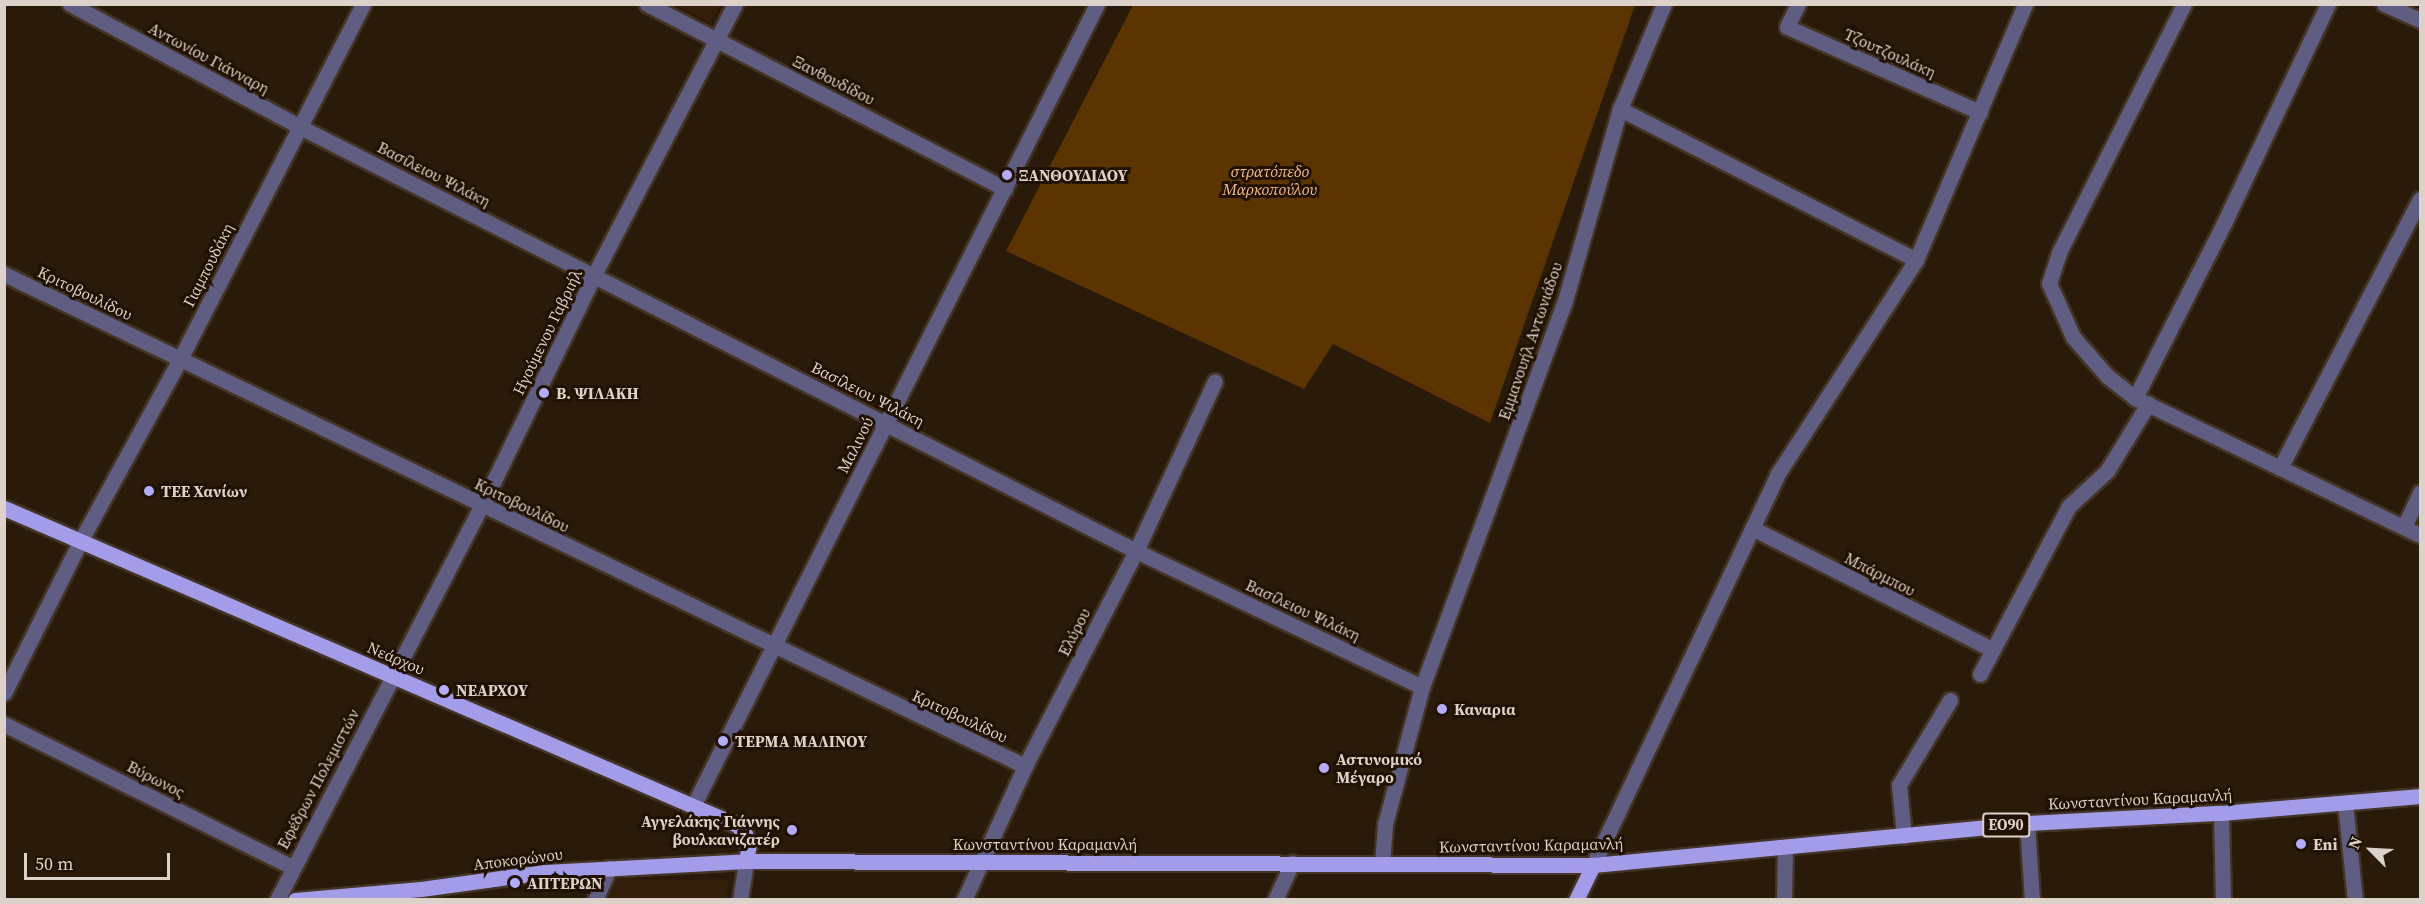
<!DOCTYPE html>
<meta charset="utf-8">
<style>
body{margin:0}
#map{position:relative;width:2425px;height:904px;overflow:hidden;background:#2a1a0a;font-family:"Source Serif 4",serif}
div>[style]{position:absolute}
.built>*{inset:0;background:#331f09}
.green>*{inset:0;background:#5b3401}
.roads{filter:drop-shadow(2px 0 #433425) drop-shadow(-2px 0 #433425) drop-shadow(0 2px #433425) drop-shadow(0 -2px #433425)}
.minor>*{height:15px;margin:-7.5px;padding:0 7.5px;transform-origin:7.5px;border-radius:7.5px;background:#605d82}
.major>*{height:15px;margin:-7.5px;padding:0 7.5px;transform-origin:7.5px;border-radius:7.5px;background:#a39ce8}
.dots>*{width:16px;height:16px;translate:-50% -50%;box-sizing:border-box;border:3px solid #201103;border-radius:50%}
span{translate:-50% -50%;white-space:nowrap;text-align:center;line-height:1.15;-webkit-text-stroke:6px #201103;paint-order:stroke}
.shield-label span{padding:2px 4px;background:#201103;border:2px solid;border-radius:4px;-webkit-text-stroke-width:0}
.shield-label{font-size:15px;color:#ddd2c9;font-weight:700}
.street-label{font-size:16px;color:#ddd2c9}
.park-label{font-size:16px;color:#f4bb86;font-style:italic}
.poi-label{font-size:16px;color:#ddd2c9;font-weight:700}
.left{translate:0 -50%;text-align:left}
.right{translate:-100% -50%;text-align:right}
.frame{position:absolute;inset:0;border:6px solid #ddd2c9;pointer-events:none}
.north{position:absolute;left:2341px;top:820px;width:60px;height:60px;-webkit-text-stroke:4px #201103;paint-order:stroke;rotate:294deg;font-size:16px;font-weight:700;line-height:24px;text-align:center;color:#ddd2c9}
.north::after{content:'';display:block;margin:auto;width:21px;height:27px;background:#ddd2c9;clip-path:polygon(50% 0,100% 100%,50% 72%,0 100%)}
.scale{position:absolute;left:24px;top:853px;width:146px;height:27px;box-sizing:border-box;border:3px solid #ddd2c9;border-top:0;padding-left:8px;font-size:18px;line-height:21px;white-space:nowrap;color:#ddd2c9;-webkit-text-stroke:4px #201103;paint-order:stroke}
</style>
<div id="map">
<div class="built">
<div style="clip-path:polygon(675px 5px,720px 5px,711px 23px)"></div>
<div style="clip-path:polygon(616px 879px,727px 880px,728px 886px,726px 899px,608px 899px)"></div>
</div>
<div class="green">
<div style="clip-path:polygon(1133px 5px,1635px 5px,1490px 423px,1333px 344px,1304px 389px,1006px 251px)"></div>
</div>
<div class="roads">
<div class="minor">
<div style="left:70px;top:4px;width:261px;rotate:28.1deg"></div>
<div style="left:300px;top:127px;width:937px;rotate:26.89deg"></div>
<div style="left:1136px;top:551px;width:317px;rotate:25.4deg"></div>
<div style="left:647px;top:4px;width:403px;rotate:27.3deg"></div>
<div style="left:1798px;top:4px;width:25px;rotate:116deg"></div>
<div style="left:1787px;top:27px;width:211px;rotate:23.8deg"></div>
<div style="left:2184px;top:4px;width:279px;rotate:116.7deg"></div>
<div style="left:2059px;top:253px;width:32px;rotate:108deg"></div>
<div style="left:2049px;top:283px;width:59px;rotate:66deg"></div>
<div style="left:2073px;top:337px;width:52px;rotate:48.9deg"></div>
<div style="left:2107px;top:376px;width:36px;rotate:38deg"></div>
<div style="left:2135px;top:398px;width:316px;rotate:25.7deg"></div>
<div style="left:2384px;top:4px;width:39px;rotate:24deg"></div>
<div style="left:1620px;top:109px;width:332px;rotate:27deg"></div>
<div style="left:4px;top:274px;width:1133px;rotate:25.73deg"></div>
<div style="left:2135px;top:398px;width:196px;rotate:-63deg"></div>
<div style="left:2224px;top:223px;width:242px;rotate:-64.6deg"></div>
<div style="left:2280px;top:468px;width:303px;rotate:-62.5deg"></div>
<div style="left:2404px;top:527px;width:38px;rotate:-65deg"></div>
<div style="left:1752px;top:528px;width:270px;rotate:26.8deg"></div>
<div style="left:1980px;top:674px;width:190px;rotate:-62.1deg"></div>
<div style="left:2069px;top:506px;width:52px;rotate:-42.6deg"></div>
<div style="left:2107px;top:471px;width:79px;rotate:-58.5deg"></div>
<div style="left:4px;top:693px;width:171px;rotate:-63.3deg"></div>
<div style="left:81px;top:540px;width:206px;rotate:-61.3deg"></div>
<div style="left:180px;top:359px;width:399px;rotate:-62.7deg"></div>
<div style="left:4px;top:724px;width:322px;rotate:26.4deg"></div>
<div style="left:2345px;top:803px;width:98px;rotate:84.1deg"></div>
<div style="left:693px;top:806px;width:898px;rotate:-63.26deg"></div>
<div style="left:2221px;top:813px;width:87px;rotate:88.7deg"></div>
<div style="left:2027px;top:823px;width:77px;rotate:86.3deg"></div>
<div style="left:1904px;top:836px;width:51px;rotate:-95.6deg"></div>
<div style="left:1899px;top:785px;width:99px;rotate:-59deg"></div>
<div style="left:1382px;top:864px;width:40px;rotate:-85.7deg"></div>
<div style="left:1385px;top:824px;width:142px;rotate:-74.9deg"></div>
<div style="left:1422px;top:687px;width:408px;rotate:-69.7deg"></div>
<div style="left:1564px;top:304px;width:203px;rotate:-74deg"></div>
<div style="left:1620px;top:109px;width:114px;rotate:-67.3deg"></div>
<div style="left:1593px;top:865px;width:431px;rotate:-64.7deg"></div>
<div style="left:1777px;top:475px;width:256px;rotate:-57.1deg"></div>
<div style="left:1916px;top:260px;width:278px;rotate:-66.9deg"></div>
<div style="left:277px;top:900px;width:445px;rotate:-62.6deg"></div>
<div style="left:482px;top:505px;width:256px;rotate:-64deg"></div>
<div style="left:594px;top:275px;width:305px;rotate:-62.5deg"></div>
<div style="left:595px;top:900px;width:35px;rotate:-66deg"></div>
<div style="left:740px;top:900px;width:39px;rotate:-81deg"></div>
<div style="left:964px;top:900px;width:147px;rotate:-65.5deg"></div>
<div style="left:1025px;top:766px;width:242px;rotate:-62.7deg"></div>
<div style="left:1136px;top:551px;width:187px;rotate:-65.1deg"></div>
<div style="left:1275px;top:900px;width:41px;rotate:-65.3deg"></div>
<div style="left:1784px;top:900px;width:52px;rotate:-88.9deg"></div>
</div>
<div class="major">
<div style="left:4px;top:508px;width:799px;rotate:23.39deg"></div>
<div style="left:737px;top:825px;width:12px;rotate:48deg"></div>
<div style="left:745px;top:834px;width:11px;rotate:68deg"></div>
<div style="left:749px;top:844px;width:17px;rotate:100deg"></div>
<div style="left:295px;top:900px;width:126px;rotate:-5deg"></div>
<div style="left:421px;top:889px;width:125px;rotate:-7.8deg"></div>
<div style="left:545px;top:872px;width:201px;rotate:-3.1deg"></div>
<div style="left:746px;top:861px;width:847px;rotate:0.27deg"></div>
<div style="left:1593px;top:865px;width:436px;rotate:-5.5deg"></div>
<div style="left:2027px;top:823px;width:194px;rotate:-3deg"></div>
<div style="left:2221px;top:813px;width:200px;rotate:-4.9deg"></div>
<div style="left:1576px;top:900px;width:39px;rotate:-64deg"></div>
</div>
</div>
<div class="dots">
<div style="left:1007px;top:175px;background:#b3adf9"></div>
<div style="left:544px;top:393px;background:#b3adf9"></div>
<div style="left:149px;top:491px;background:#b3adf9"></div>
<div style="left:444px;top:690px;background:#b3adf9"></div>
<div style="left:1442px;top:709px;background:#b3adf9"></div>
<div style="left:723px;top:741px;background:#b3adf9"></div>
<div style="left:1324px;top:768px;background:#b3adf9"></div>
<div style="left:792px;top:830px;background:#b3adf9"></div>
<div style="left:2301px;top:844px;background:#b3adf9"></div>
<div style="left:515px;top:883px;background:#b3adf9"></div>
</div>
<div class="shield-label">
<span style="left:2006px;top:825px">ΕΟ90</span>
</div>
<div class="street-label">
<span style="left:1890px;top:53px;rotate:24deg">Τζουτζουλάκη</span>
<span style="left:209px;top:58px;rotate:28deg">Αντωνίου Γιάνναρη</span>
<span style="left:834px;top:80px;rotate:27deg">Ξανθουδίδου</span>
<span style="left:434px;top:174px;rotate:27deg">Βασίλειου Ψιλάκη</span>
<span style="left:208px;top:265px;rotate:-63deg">Γιαμπουδάκη</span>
<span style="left:85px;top:293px;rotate:26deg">Κριτοβουλίδου</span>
<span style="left:547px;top:332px;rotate:-64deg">Ηγούμενου Γαβριήλ</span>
<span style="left:1530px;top:341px;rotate:-71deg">Εμμανουήλ Αντωνιάδου</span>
<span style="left:868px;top:394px;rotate:27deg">Βασίλειου Ψιλάκη</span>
<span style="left:855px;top:445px;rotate:-63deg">Μαλινού</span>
<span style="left:522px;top:505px;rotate:26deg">Κριτοβουλίδου</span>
<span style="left:1880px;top:574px;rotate:27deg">Μπάρμπου</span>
<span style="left:1303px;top:610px;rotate:25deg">Βασίλειου Ψιλάκη</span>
<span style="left:1074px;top:632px;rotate:-63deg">Ελύρου</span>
<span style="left:396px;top:658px;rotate:23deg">Νεάρχου</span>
<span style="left:960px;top:716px;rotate:25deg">Κριτοβουλίδου</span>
<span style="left:156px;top:779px;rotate:27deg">Βύρωνος</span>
<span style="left:318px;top:779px;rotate:-62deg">Εφέδρων Πολεμιστών</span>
<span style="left:2140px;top:799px;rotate:-3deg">Κωνσταντίνου Καραμανλή</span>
<span style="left:1045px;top:844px">Κωνσταντίνου Καραμανλή</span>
<span style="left:1531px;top:845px;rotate:-1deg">Κωνσταντίνου Καραμανλή</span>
<span style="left:518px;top:859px;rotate:-7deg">Αποκορώνου</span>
</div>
<div class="park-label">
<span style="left:1270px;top:180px">στρατόπεδο<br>Μαρκοπούλου</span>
</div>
<div class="poi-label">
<span class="left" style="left:1019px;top:175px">ΞΑΝΘΟΥΔΙΔΟΥ</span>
<span class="left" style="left:556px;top:393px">Β. ΨΙΛΑΚΗ</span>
<span class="left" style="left:161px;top:491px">ΤΕΕ Χανίων</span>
<span class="left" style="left:456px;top:690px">ΝΕΑΡΧΟΥ</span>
<span class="left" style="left:1454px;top:709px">Καναρια</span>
<span class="left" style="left:735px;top:741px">ΤΕΡΜΑ ΜΑΛΙΝΟΥ</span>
<span class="left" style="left:1336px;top:768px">Αστυνομικό<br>Μέγαρο</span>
<span class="right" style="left:780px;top:830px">Αγγελάκης Γιάννης<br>βουλκανιζατέρ</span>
<span class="left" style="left:2313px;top:844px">Eni</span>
<span class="left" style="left:527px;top:883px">ΑΠΤΕΡΩΝ</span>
</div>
<div class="frame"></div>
<div class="north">N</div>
<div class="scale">50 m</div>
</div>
